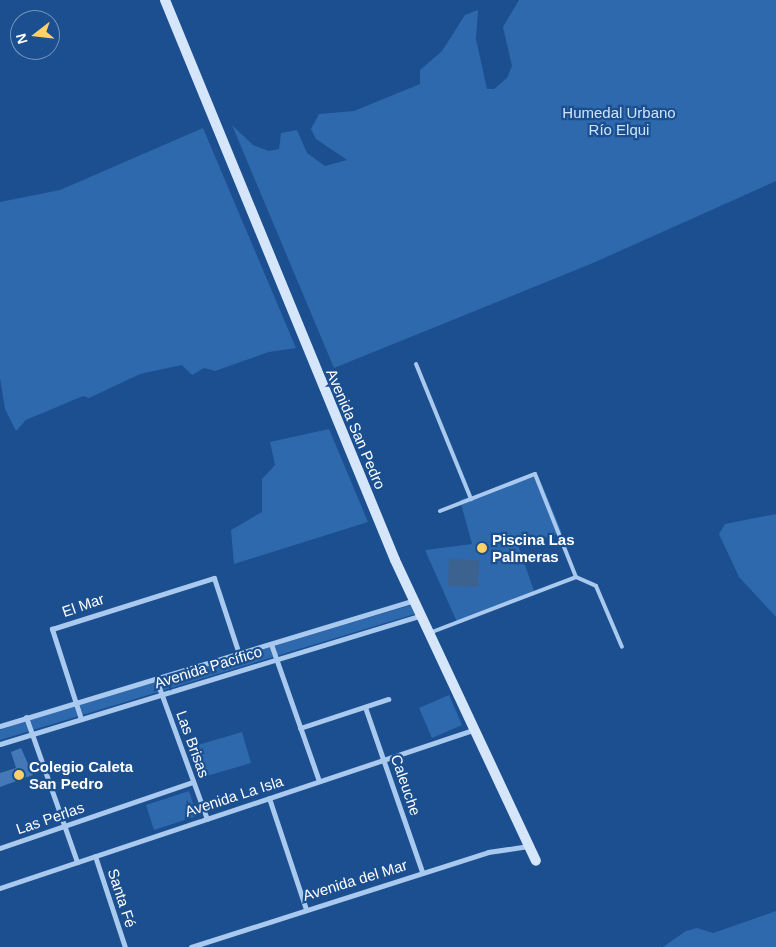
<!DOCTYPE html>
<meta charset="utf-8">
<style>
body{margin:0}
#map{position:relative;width:776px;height:947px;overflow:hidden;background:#1b4f8f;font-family:Arial,sans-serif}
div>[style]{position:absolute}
.green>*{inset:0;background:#2e69ad}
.water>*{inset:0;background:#3c6290}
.building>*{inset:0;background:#4478b7}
.lane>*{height:4px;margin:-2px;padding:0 2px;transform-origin:2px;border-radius:2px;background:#a9c9ee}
.street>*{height:5px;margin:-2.5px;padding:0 2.5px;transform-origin:2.5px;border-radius:2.5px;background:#a9c9ee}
.secondary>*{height:10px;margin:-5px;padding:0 5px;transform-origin:5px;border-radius:5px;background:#d6e6fa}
.dots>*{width:14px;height:14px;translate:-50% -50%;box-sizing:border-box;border:2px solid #1b4f8f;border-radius:50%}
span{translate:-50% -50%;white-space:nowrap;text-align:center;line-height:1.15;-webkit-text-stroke:4.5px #1b4f8f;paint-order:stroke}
.park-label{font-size:15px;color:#cfe3fa}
.street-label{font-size:15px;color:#fff}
.poi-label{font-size:15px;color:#fff;font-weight:700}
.left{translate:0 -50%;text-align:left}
.north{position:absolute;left:10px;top:10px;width:50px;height:50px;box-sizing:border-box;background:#1b4f8f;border:1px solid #7695bc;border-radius:50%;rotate:254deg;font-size:14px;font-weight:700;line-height:20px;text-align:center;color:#fff}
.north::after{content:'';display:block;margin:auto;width:18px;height:22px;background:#ffd166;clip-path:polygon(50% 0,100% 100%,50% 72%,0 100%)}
</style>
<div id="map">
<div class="green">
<div style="clip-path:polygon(519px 0,776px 0,776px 181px,593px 263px,334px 368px,232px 125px,253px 145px,269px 151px,279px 149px,281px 133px,297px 130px,307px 153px,325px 166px,347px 160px,316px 139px,311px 129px,319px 114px,354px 111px,420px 84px,420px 70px,442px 51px,465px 15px,478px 10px,476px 39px,487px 89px,494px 89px,507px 78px,512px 66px,503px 27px)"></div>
<div style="clip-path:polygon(203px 128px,296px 348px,269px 352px,215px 371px,204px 368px,192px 375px,182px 365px,140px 374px,89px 398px,83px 396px,26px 420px,16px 431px,5px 409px,0 378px,0 202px,60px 190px)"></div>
<div style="clip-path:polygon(329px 429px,368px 522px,234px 564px,231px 530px,262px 512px,262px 479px,275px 465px,270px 442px)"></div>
<div style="clip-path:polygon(538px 475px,562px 533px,518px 545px,534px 591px,457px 622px,425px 550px,472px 544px,460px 500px)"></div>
<div style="clip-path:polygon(776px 514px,776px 617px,739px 577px,719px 534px,725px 524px)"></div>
<div style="clip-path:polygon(414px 604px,418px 613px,0 740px,0 730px,28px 720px)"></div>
<div style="clip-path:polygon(449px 695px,462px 725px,432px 738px,419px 708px)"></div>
<div style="clip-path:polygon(242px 732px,251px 763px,200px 778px,191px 747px)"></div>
<div style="clip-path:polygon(189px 791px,197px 816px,154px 830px,146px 805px)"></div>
<div style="clip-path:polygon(776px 911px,776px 947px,663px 947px,686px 931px,697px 928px,713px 933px)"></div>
</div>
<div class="water">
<div style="clip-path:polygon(449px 559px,479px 560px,478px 587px,448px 586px)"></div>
</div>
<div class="building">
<div style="clip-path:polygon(21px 748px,33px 775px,0 787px,0 773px,16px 768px,11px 752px)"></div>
</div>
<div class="lane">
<div style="left:416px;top:364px;width:146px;rotate:67.8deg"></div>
<div style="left:440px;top:511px;width:102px;rotate:-21.3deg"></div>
<div style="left:535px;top:474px;width:111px;rotate:68.3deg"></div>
<div style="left:432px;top:632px;width:154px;rotate:-20.9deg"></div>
<div style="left:576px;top:577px;width:22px;rotate:24deg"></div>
<div style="left:596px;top:586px;width:66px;rotate:66.9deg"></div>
</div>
<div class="street">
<div style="left:271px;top:644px;width:145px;rotate:70.7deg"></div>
<div style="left:156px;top:679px;width:149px;rotate:70deg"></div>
<div style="left:365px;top:707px;width:175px;rotate:70.9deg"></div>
<div style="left:26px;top:717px;width:154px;rotate:70.6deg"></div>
<div style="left:81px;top:719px;width:95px;rotate:-107.9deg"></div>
<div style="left:52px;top:629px;width:170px;rotate:-17.5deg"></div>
<div style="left:214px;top:578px;width:80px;rotate:71.8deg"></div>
<div style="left:0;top:726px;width:434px;rotate:-16.9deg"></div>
<div style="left:300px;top:728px;width:93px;rotate:-18.2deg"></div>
<div style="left:0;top:744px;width:442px;rotate:-17deg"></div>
<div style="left:269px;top:798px;width:117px;rotate:71.6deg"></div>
<div style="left:0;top:848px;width:204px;rotate:-18.9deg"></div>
<div style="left:95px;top:856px;width:96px;rotate:71.8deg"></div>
<div style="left:0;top:888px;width:502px;rotate:-18.47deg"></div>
<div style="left:191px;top:947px;width:312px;rotate:-17.7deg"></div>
<div style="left:488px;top:852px;width:41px;rotate:-8.3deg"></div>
</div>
<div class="secondary">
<div style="left:165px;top:0;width:605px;rotate:67.67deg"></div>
<div style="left:395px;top:560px;width:332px;rotate:64.9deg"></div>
</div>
<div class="dots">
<div style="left:482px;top:548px;background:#ffd166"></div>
<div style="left:19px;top:775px;background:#ffd166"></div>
</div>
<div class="park-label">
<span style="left:619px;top:121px">Humedal Urbano<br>Río Elqui</span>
</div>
<div class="street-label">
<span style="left:356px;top:429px;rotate:67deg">Avenida San Pedro</span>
<span style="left:83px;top:605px;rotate:-19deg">El Mar</span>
<span style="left:208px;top:667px;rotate:-17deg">Avenida Pacífico</span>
<span style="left:193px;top:744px;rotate:70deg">Las Brisas</span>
<span style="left:406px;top:785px;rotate:71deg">Caleuche</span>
<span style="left:234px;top:796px;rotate:-18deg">Avenida La Isla</span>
<span style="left:50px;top:818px;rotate:-19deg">Las Perlas</span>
<span style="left:355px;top:880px;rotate:-17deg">Avenida del Mar</span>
<span style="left:122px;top:898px;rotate:72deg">Santa Fé</span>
</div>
<div class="poi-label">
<span class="left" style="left:492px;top:548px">Piscina Las<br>Palmeras</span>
<span class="left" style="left:29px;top:775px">Colegio Caleta<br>San Pedro</span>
</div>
<div class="north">N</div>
</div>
